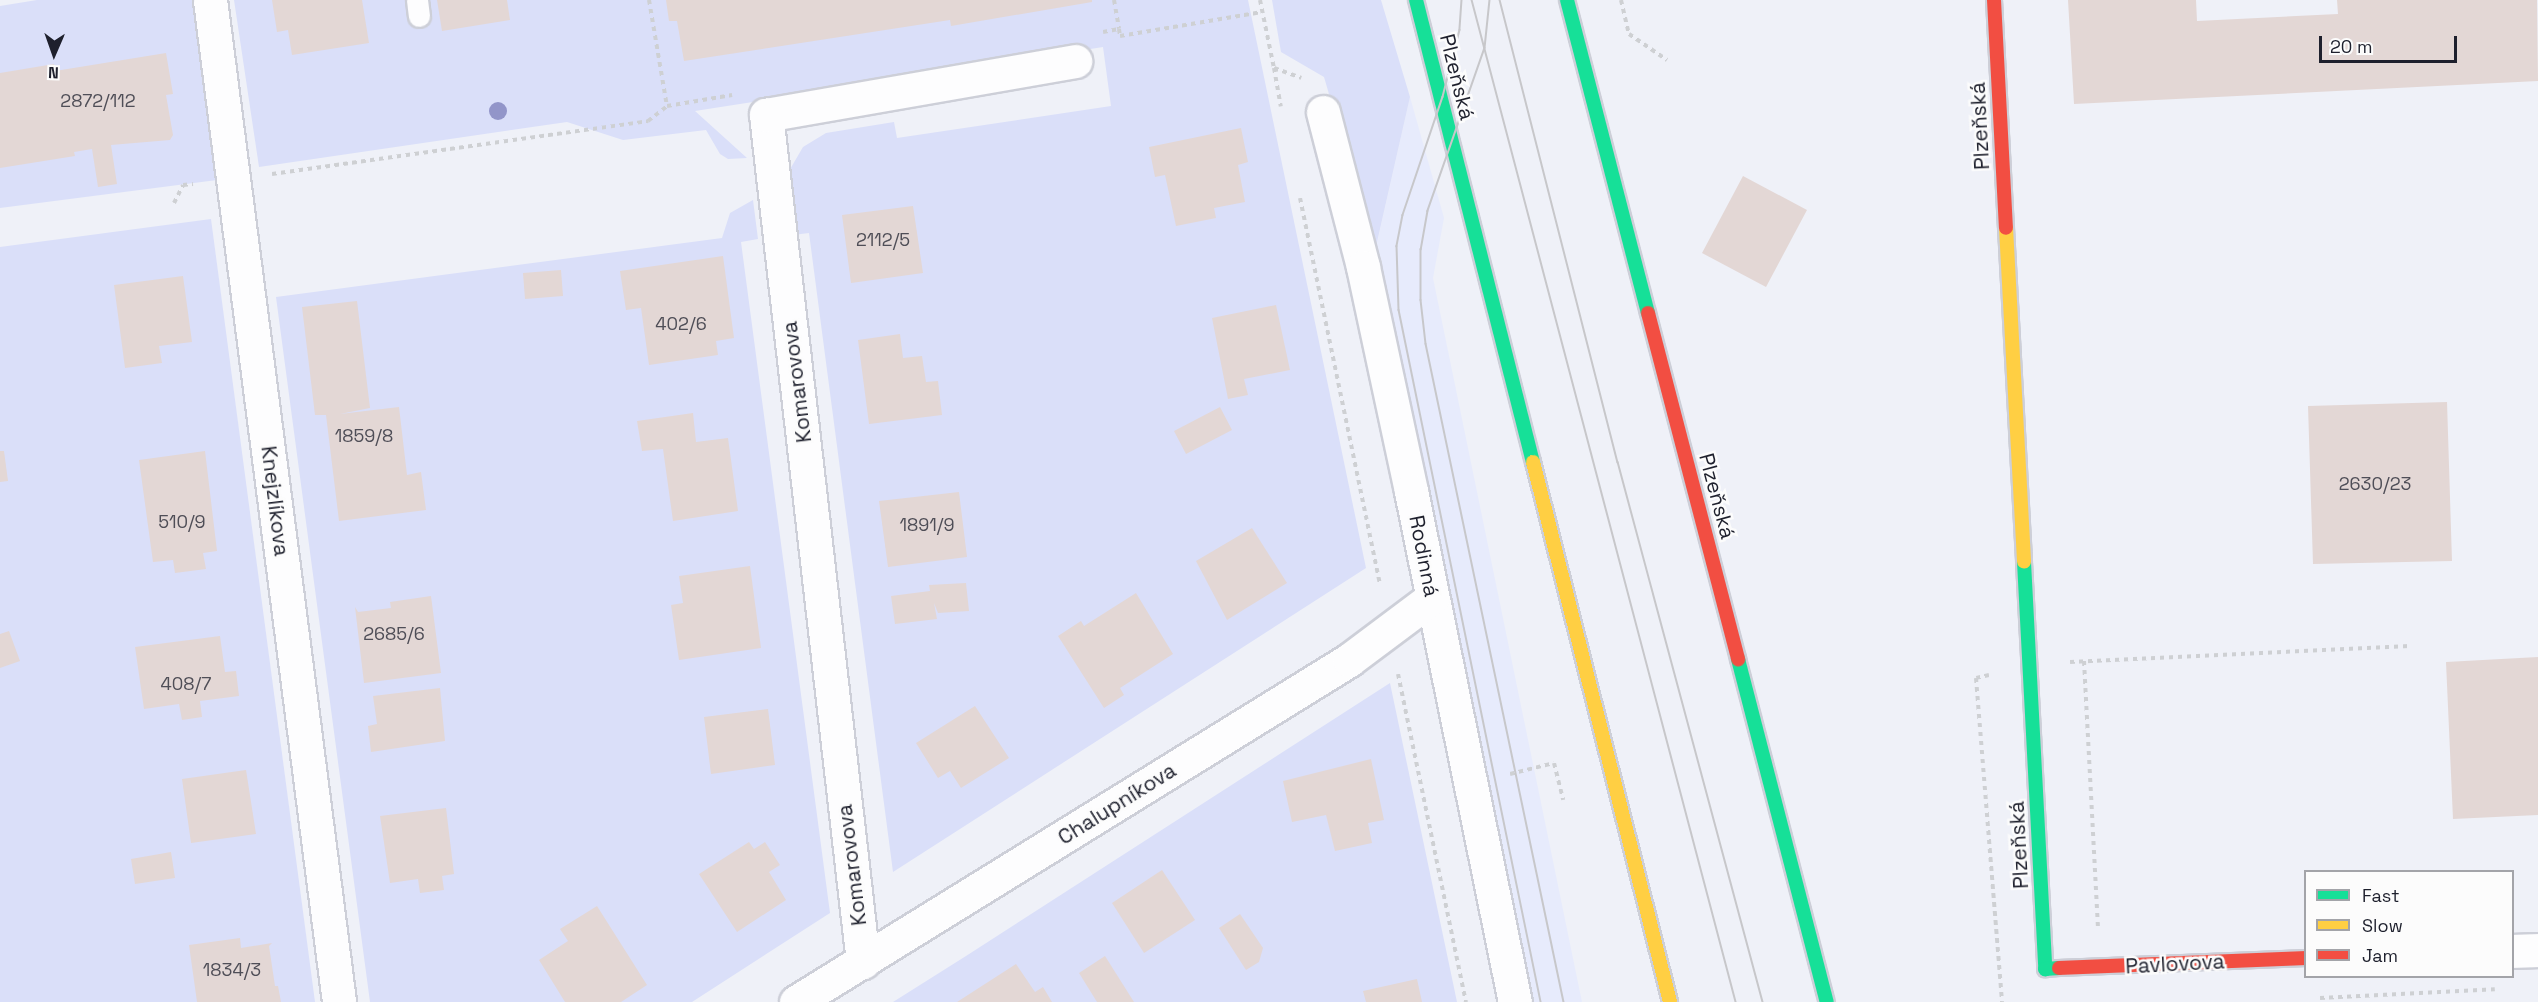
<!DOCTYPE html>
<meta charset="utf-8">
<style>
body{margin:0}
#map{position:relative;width:2538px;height:1002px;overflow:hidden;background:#eff1f8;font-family:"Space Grotesk",sans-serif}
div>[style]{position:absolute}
.built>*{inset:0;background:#e7ebfc}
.green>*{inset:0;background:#dadff9}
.building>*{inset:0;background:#e3d7d5}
.path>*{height:4px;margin-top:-2px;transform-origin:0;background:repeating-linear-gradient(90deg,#ced0d3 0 4.5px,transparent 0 9px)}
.roads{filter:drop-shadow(2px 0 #cdcfd8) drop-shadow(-2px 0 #cdcfd8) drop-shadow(0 2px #cdcfd8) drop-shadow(0 -2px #cdcfd8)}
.lane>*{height:21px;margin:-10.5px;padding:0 10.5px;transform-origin:10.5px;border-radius:10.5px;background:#fdfdfe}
.street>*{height:33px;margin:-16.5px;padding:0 16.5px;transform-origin:16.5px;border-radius:16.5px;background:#fdfdfe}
.fast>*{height:14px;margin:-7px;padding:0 7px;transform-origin:7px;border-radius:7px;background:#16e098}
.slow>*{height:14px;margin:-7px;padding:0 7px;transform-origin:7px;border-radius:7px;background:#ffcf43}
.jam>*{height:14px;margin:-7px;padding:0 7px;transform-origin:7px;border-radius:7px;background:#f24e42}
.tram>*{height:1.5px;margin:-0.75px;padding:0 0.75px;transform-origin:0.75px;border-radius:0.75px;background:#c7c7ca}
.trees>*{width:18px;height:18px;margin:-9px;border-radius:50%;background:#9295c9}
span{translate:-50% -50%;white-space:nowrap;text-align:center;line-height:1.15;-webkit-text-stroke:5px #fcfcfc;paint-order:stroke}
.number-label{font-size:18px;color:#4f4e57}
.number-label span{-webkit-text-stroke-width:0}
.street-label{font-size:21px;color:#1e202d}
.legend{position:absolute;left:2304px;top:870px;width:210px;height:108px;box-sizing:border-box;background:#fcfcfc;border:2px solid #a3a4a9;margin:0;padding:8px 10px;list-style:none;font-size:18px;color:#1e202d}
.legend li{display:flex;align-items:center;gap:12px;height:30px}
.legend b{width:30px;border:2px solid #a3a4a9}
.north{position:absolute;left:24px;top:24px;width:60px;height:60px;-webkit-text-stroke:4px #fcfcfc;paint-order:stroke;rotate:182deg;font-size:16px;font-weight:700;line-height:24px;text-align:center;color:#1e202d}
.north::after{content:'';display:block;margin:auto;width:21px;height:27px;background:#1e202d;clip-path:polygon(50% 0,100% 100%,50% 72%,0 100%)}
.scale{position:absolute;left:2319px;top:36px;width:138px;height:27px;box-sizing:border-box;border:3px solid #1e202d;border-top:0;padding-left:8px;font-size:18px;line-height:21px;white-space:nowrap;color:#1e202d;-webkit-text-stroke:4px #fcfcfc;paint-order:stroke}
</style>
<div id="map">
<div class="built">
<div style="clip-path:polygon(1410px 97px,1444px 218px,1433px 278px,1582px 1002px,1527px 1002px,1448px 591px,1375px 252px)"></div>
</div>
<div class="green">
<div style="clip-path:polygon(37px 0,193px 0,217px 180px,0 208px,0 6px)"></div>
<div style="clip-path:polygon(234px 0,1248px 0,1366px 568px,893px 872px,809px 233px,793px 235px,789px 171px,803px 147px,826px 133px,894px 122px,897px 138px,1111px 106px,1103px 47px,695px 111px,747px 158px,728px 159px,720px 154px,706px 130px,623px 140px,567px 122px,259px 167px)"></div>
<div style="clip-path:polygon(1272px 0,1381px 0,1410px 97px,1375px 251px,1324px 77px,1281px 52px)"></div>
<div style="clip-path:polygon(753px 200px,758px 239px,741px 242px,830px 913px,692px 1002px,370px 1002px,276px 297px,722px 238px,730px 213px)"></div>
<div style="clip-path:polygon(211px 219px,315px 1002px,0 1002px,0 247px)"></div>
<div style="clip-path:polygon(1390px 683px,1457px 1002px,893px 1002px,966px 956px)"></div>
</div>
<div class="building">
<div style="clip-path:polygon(272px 0,362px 0,369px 43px,292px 55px,288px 30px,277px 32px)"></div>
<div style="clip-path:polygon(437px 0,507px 0,510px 20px,442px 31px)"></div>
<div style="clip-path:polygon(666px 0,1092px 0,1092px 2px,951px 26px,950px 20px,684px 61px,677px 21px,669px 21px)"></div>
<div style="clip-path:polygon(2068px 0,2196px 0,2197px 21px,2338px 14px,2337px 0,2537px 0,2538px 81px,2074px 104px)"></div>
<div style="clip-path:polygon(166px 53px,173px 94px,166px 95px,173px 135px,170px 140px,111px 145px,117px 184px,98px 187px,92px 149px,74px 152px,75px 156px,0 168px,0 73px,54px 64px,55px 71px)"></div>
<div style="clip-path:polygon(1241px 128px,1248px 162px,1238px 165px,1245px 202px,1214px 208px,1216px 218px,1176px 226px,1165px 175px,1155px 177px,1149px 147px)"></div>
<div style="clip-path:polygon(1743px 176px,1807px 210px,1766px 287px,1702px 253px)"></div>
<div style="clip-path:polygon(913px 206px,923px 273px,851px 283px,842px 215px)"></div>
<div style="clip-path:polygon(723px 256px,734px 338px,716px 341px,718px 355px,649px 365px,641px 308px,626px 310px,620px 271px)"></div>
<div style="clip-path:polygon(561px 270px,563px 296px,525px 299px,523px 273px)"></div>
<div style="clip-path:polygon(183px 276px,192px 342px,159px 346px,162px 363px,125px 368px,114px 285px)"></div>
<div style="clip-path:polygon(357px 301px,370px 408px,340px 414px,399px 407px,407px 475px,421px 472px,426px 510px,339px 521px,326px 415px,315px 415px,302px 307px)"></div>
<div style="clip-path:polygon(1276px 305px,1290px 370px,1244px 379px,1248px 395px,1228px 399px,1212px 318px)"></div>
<div style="clip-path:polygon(900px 334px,903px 358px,922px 356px,926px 382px,938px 381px,942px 415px,869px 424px,858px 340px)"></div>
<div style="clip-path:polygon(2447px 402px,2452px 561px,2313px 564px,2308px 406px)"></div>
<div style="clip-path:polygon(1220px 407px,1232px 430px,1186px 454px,1174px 431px)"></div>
<div style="clip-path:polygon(693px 413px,696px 442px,728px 438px,738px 511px,673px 521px,663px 449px,642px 451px,637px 421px)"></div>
<div style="clip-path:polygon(0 451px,4px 451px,8px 481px,0 482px)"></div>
<div style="clip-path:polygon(205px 451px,217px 551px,203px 553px,206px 569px,175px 573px,173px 560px,153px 562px,139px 460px)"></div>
<div style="clip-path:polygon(959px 492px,967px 557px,888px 567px,879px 501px)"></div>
<div style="clip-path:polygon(1252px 528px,1287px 583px,1227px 620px,1196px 561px)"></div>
<div style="clip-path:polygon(750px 566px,761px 648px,679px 660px,671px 605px,683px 603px,679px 576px)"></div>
<div style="clip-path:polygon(966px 583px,969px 611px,938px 613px,934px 603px,937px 619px,895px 624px,891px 596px,930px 591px,929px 585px)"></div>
<div style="clip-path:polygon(1136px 593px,1173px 654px,1120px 688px,1124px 695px,1104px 708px,1058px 636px,1081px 621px,1084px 626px)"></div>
<div style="clip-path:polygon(431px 596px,441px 673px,364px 683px,355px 607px,358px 612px,391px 608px,390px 602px)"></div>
<div style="clip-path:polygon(9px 631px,20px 661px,0 668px,0 634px)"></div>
<div style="clip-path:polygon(220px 636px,225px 672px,236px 671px,239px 696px,200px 701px,202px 717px,182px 720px,179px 704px,144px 709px,135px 647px)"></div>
<div style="clip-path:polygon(2538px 657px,2538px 815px,2453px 819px,2446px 662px)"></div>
<div style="clip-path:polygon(440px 688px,445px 741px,371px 752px,368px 726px,377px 724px,373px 696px)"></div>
<div style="clip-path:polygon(975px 706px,1009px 758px,961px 788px,950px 771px,938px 778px,916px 743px)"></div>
<div style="clip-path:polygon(768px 709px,775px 765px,711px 774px,704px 717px)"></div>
<div style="clip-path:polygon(1371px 759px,1384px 820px,1368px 823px,1372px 843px,1335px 851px,1326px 815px,1292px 822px,1283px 781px)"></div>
<div style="clip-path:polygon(246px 770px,256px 834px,191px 843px,182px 779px)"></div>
<div style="clip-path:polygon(446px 808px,454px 874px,442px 876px,444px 890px,420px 893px,418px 879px,390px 883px,380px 816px)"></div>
<div style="clip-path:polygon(749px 842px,754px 849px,765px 842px,780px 865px,769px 872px,786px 900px,737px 932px,699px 874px)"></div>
<div style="clip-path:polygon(171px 852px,175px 878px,135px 884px,131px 859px)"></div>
<div style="clip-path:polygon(1162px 870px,1195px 920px,1144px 953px,1112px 903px)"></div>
<div style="clip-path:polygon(597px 906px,647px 985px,621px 1002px,565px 1002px,539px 960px,568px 941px,560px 929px)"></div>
<div style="clip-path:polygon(1240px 914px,1263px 948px,1259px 962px,1246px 970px,1219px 928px)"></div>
<div style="clip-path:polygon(240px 938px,241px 948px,272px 943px,269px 946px,275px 986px,278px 986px,281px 1002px,197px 1002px,189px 945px)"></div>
<div style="clip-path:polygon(1105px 956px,1134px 1002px,1097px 1002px,1079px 973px)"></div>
<div style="clip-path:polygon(1016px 964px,1035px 992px,1043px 987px,1052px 1002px,957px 1002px)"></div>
<div style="clip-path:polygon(1417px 979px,1422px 1002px,1366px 1002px,1363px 991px)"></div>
</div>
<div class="path">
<div style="left:649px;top:0;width:108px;rotate:80.4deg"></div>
<div style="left:667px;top:106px;width:66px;rotate:-9.6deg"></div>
<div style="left:1114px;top:0;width:29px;rotate:80deg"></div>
<div style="left:1260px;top:0;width:69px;rotate:78.4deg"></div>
<div style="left:1274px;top:68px;width:29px;rotate:20deg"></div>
<div style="left:1621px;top:0;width:35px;rotate:77deg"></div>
<div style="left:1629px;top:34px;width:46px;rotate:34.4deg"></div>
<div style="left:1103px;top:32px;width:16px;rotate:-11deg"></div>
<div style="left:1119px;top:29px;width:7px;rotate:82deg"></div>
<div style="left:1120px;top:36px;width:144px;rotate:-9.6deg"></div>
<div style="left:1274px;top:68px;width:39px;rotate:80deg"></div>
<div style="left:272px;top:174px;width:380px;rotate:-8deg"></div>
<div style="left:648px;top:121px;width:24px;rotate:-38deg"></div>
<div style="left:1300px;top:198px;width:395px;rotate:78.3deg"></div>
<div style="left:174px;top:203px;width:20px;rotate:-63deg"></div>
<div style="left:183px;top:185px;width:10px;rotate:-6deg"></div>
<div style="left:2084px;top:661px;width:266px;rotate:87deg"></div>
<div style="left:2070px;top:662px;width:340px;rotate:-2.7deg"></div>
<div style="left:1398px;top:674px;width:335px;rotate:78.3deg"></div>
<div style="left:1989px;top:675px;width:13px;rotate:167deg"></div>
<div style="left:1976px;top:678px;width:325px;rotate:85.4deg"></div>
<div style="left:1510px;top:774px;width:45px;rotate:-14deg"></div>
<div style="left:1554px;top:763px;width:38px;rotate:76deg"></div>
<div style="left:2320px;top:998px;width:175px;rotate:-2.9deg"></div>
</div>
<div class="roads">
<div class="lane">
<div style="left:417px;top:0;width:16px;rotate:83deg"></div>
</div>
<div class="street">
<div style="left:210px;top:0;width:1010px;rotate:82.66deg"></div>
<div style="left:1323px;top:112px;width:160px;rotate:75.5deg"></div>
<div style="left:1363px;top:267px;width:229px;rotate:77.9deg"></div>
<div style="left:1411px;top:491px;width:521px;rotate:78.5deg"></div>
<div style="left:2512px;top:951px;width:26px;rotate:-2deg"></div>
<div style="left:863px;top:962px;width:853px;rotate:-96.53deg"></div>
<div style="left:766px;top:115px;width:314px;rotate:-9.9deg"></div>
<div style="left:796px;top:1002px;width:650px;rotate:-31.73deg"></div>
<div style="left:1349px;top:660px;width:104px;rotate:-36.8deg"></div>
</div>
<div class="fast">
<div style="left:1416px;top:0;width:477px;rotate:75.8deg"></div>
<div style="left:1567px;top:0;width:323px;rotate:75.5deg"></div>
<div style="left:2024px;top:562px;width:408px;rotate:87deg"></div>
<div style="left:2045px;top:969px;width:14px;rotate:-4deg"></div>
<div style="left:1738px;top:659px;width:354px;rotate:75.5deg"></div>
</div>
<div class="slow">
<div style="left:2006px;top:228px;width:334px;rotate:86.9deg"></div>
<div style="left:1533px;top:462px;width:557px;rotate:75.76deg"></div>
</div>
<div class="jam">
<div style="left:1994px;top:0;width:228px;rotate:87deg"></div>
<div style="left:1648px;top:313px;width:358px;rotate:75.4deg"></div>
<div style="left:2059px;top:968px;width:247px;rotate:-2.3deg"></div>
</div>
</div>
<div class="tram">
<div style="left:1462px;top:0;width:30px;rotate:94deg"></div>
<div style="left:1460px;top:30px;width:69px;rotate:104.2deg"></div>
<div style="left:1443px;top:97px;width:125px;rotate:108.7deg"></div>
<div style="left:1403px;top:215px;width:32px;rotate:101deg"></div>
<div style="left:1397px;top:246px;width:64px;rotate:88.2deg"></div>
<div style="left:1399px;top:310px;width:706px;rotate:78.4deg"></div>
<div style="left:1472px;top:0;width:1036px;rotate:75.24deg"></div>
<div style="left:1490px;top:0;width:48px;rotate:95.9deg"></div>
<div style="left:1485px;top:48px;width:173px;rotate:109.3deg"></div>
<div style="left:1428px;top:211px;width:39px;rotate:100deg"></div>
<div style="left:1421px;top:249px;width:51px;rotate:90deg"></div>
<div style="left:1421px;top:300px;width:44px;rotate:83.5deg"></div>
<div style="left:1426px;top:344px;width:672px;rotate:78.16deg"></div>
<div style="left:1500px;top:0;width:477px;rotate:75.7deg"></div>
<div style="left:1618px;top:462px;width:559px;rotate:74.97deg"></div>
</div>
<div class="trees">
<div style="left:498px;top:111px"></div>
</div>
<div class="number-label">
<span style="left:98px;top:101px">2872/112</span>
<span style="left:883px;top:240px">2112/5</span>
<span style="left:681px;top:324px">402/6</span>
<span style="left:364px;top:436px">1859/8</span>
<span style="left:2375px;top:484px">2630/23</span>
<span style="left:182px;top:522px">510/9</span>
<span style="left:927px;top:525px">1891/9</span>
<span style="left:394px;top:634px">2685/6</span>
<span style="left:186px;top:684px">408/7</span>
<span style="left:232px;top:970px">1834/3</span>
</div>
<div class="street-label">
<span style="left:1457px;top:77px;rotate:76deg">Plzeňská</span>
<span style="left:1980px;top:126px;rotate:-93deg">Plzeňská</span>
<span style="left:797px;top:382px;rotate:-97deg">Komarovova</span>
<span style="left:1717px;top:496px;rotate:75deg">Plzeňská</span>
<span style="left:275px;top:501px;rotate:83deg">Knejzlíkova</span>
<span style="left:1424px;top:556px;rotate:79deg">Rodinná</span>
<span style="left:1117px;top:804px;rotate:-32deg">Chalupníkova</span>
<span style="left:2019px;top:845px;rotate:-93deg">Plzeňská</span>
<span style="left:852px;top:865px;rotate:-97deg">Komarovova</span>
<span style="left:2175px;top:964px;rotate:-3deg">Pavlovova</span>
</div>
<ul class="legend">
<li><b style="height:8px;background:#16e098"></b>Fast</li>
<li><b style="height:8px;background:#ffcf43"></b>Slow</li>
<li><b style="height:8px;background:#f24e42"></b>Jam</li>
</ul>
<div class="north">N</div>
<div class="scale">20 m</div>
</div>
